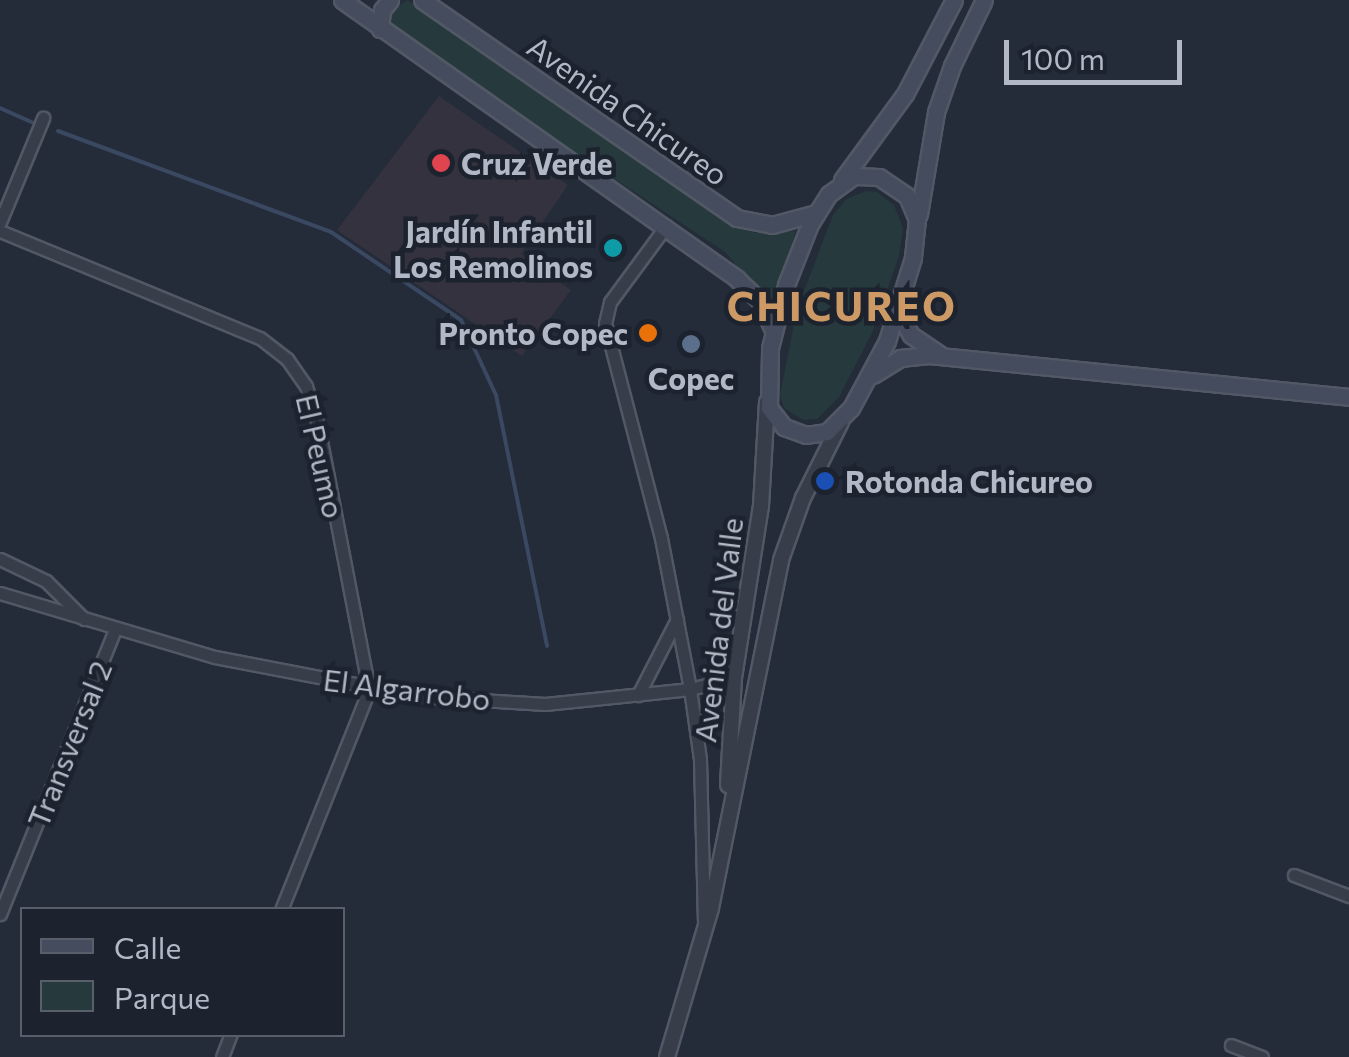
<!DOCTYPE html>
<meta charset="utf-8">
<style>
body{margin:0}
#map{position:relative;width:1349px;height:1057px;overflow:hidden;background:#242b39;font-family:Commissioner,sans-serif}
div>[style]{position:absolute}
.medical>*{inset:0;background:#34323e}
.green>*{inset:0;background:#26393c}
.stream>*{height:4px;margin:-2px;padding:0 2px;transform-origin:2px;border-radius:2px;background:#3a4862}
.roads{filter:drop-shadow(2px 0 #525865) drop-shadow(-2px 0 #525865) drop-shadow(0 2px #525865) drop-shadow(0 -2px #525865)}
.minor>*{height:11px;margin:-5.5px;padding:0 5.5px;transform-origin:5.5px;border-radius:5.5px;background:#373e4a}
.tertiary>*{height:14px;margin:-7px;padding:0 7px;transform-origin:7px;border-radius:7px;background:#373e4a}
.secondary>*{height:15px;margin:-7.5px;padding:0 7.5px;transform-origin:7.5px;border-radius:7.5px;background:#454c5d}
.dots>*{width:28px;height:28px;translate:-50% -50%;box-sizing:border-box;border:5px solid #1c232f;border-radius:50%}
span{translate:-50% -50%;white-space:nowrap;text-align:center;line-height:1.15;-webkit-text-stroke:9px #1c232f;paint-order:stroke}
.street-label{font-size:30px;color:#b2b8c6}
.poi-label{font-size:30px;color:#b2b8c6;font-weight:700}
.left{translate:0 -50%;text-align:left}
.right{translate:-100% -50%;text-align:right}
.district-label{font-size:40px;color:#cd9a66;font-weight:700;letter-spacing:2.5px}
.legend{position:absolute;left:20px;top:907px;width:325px;height:130px;box-sizing:border-box;background:#1c232f;border:2px solid #585f6b;margin:0;padding:12px 18px;list-style:none;font-size:30px;color:#b2b8c6}
.legend li{display:flex;align-items:center;gap:20px;height:50px}
.legend b{width:50px;border:2px solid #585f6b}
.scale{position:absolute;left:1004px;top:40px;width:178px;height:45px;box-sizing:border-box;border:5px solid #b2b8c6;border-top:0;padding-left:12px;font-size:30px;line-height:35px;white-space:nowrap;color:#b2b8c6;-webkit-text-stroke:8px #1c232f;paint-order:stroke}
</style>
<div id="map">
<div class="medical">
<div style="clip-path:polygon(439px 96px,568px 185px,521px 254px,571px 290px,522px 356px,337px 230px)"></div>
</div>
<div class="green">
<div style="clip-path:polygon(408px 0,726px 223px,756px 233px,796px 231px,771px 306px,725px 252px,459px 76px,387px 21px,388px 11px)"></div>
<div style="clip-path:polygon(866px 191px,877px 192px,894px 205px,903px 228px,899px 256px,872px 333px,839px 397px,817px 419px,803px 420px,784px 408px,780px 395px,797px 309px,833px 215px,846px 199px)"></div>
</div>
<div class="stream">
<div style="left:0;top:108px;width:35px;rotate:24deg"></div>
<div style="left:58px;top:131px;width:291px;rotate:20.3deg"></div>
<div style="left:331px;top:232px;width:157px;rotate:34.1deg"></div>
<div style="left:461px;top:320px;width:83px;rotate:65deg"></div>
<div style="left:496px;top:395px;width:256px;rotate:78.5deg"></div>
</div>
<div class="roads">
<div class="minor">
<div style="left:0;top:222px;width:113px;rotate:-67.5deg"></div>
<div style="left:666px;top:226px;width:94px;rotate:126.4deg"></div>
<div style="left:610px;top:302px;width:22px;rotate:103deg"></div>
<div style="left:605px;top:323px;width:222px;rotate:75.4deg"></div>
<div style="left:661px;top:538px;width:154px;rotate:79.1deg"></div>
<div style="left:690px;top:689px;width:71px;rotate:81.9deg"></div>
<div style="left:700px;top:759px;width:163px;rotate:88.6deg"></div>
<div style="left:0;top:231px;width:281px;rotate:22.4deg"></div>
<div style="left:260px;top:338px;width:34px;rotate:38deg"></div>
<div style="left:287px;top:359px;width:33px;rotate:55deg"></div>
<div style="left:306px;top:386px;width:41px;rotate:72.9deg"></div>
<div style="left:318px;top:425px;width:270px;rotate:79.1deg"></div>
<div style="left:369px;top:690px;width:237px;rotate:111.8deg"></div>
<div style="left:0;top:559px;width:51px;rotate:25.6deg"></div>
<div style="left:46px;top:581px;width:54px;rotate:45deg"></div>
<div style="left:0;top:593px;width:224px;rotate:16.6deg"></div>
<div style="left:215px;top:657px;width:206px;rotate:10.9deg"></div>
<div style="left:417px;top:696px;width:128px;rotate:3.6deg"></div>
<div style="left:545px;top:704px;width:146px;rotate:-5.9deg"></div>
<div style="left:690px;top:689px;width:45px;rotate:-14deg"></div>
<div style="left:638px;top:695px;width:85px;rotate:-62.8deg"></div>
<div style="left:1294px;top:875px;width:59px;rotate:20.9deg"></div>
<div style="left:0;top:914px;width:307px;rotate:-68deg"></div>
<div style="left:1231px;top:1045px;width:33px;rotate:21deg"></div>
<div style="left:222px;top:1057px;width:25px;rotate:-69deg"></div>
</div>
<div class="tertiary">
<div style="left:728px;top:785px;width:107px;rotate:-86.8deg"></div>
<div style="left:734px;top:678px;width:174px;rotate:-81.1deg"></div>
<div style="left:761px;top:506px;width:104px;rotate:-86.7deg"></div>
<div style="left:667px;top:1057px;width:155px;rotate:-73.5deg"></div>
<div style="left:711px;top:908px;width:355px;rotate:-78.6deg"></div>
<div style="left:781px;top:560px;width:66px;rotate:-70.5deg"></div>
<div style="left:803px;top:498px;width:85px;rotate:-63.4deg"></div>
</div>
<div class="secondary">
<div style="left:342px;top:0;width:484px;rotate:35.2deg"></div>
<div style="left:737px;top:279px;width:32px;rotate:44deg"></div>
<div style="left:760px;top:301px;width:32px;rotate:66deg"></div>
<div style="left:422px;top:0;width:383px;rotate:34.7deg"></div>
<div style="left:737px;top:218px;width:36px;rotate:11deg"></div>
<div style="left:772px;top:225px;width:46px;rotate:-15.3deg"></div>
<div style="left:380px;top:29px;width:19px;rotate:-84deg"></div>
<div style="left:382px;top:10px;width:13px;rotate:-51deg"></div>
<div style="left:854px;top:176px;width:25px;rotate:2deg"></div>
<div style="left:879px;top:177px;width:34px;rotate:34deg"></div>
<div style="left:907px;top:196px;width:25px;rotate:67deg"></div>
<div style="left:917px;top:219px;width:39px;rotate:96deg"></div>
<div style="left:913px;top:258px;width:87px;rotate:107.4deg"></div>
<div style="left:887px;top:341px;width:76px;rotate:118.2deg"></div>
<div style="left:851px;top:408px;width:34px;rotate:135deg"></div>
<div style="left:827px;top:432px;width:21px;rotate:172deg"></div>
<div style="left:806px;top:435px;width:23px;rotate:-160deg"></div>
<div style="left:784px;top:427px;width:24px;rotate:-128deg"></div>
<div style="left:769px;top:408px;width:60px;rotate:-89deg"></div>
<div style="left:770px;top:348px;width:65px;rotate:-75.7deg"></div>
<div style="left:786px;top:285px;width:66px;rotate:-68.5deg"></div>
<div style="left:810px;top:224px;width:36px;rotate:-58deg"></div>
<div style="left:829px;top:194px;width:31px;rotate:-36deg"></div>
<div style="left:842px;top:180px;width:107px;rotate:-53.8deg"></div>
<div style="left:905px;top:94px;width:106px;rotate:-62.5deg"></div>
<div style="left:919px;top:214px;width:103px;rotate:-80.5deg"></div>
<div style="left:936px;top:112px;width:49px;rotate:-70.8deg"></div>
<div style="left:952px;top:66px;width:73px;rotate:-64.1deg"></div>
<div style="left:898px;top:311px;width:27px;rotate:62deg"></div>
<div style="left:911px;top:335px;width:34px;rotate:34deg"></div>
<div style="left:873px;top:375px;width:32px;rotate:-32deg"></div>
<div style="left:900px;top:358px;width:29px;rotate:-6deg"></div>
<div style="left:929px;top:355px;width:422px;rotate:5.7deg"></div>
</div>
</div>
<div class="dots">
<div style="left:441px;top:163px;background:#e0444e"></div>
<div style="left:613px;top:248px;background:#0f9aa8"></div>
<div style="left:648px;top:333px;background:#e8710a"></div>
<div style="left:691px;top:344px;background:#5c6f8a"></div>
<div style="left:825px;top:481px;background:#1a4fb4"></div>
</div>
<div class="street-label">
<span style="left:628px;top:110px;rotate:35deg">Avenida Chicureo</span>
<span style="left:321px;top:456px;rotate:77deg">El Peumo</span>
<span style="left:718px;top:630px;rotate:-83deg">Avenida del Valle</span>
<span style="left:407px;top:689px;rotate:7deg">El Algarrobo</span>
<span style="left:69px;top:744px;rotate:-68deg">Transversal 2</span>
</div>
<div class="poi-label">
<span class="left" style="left:461px;top:163px">Cruz Verde</span>
<span class="right" style="left:593px;top:248px">Jardín Infantil<br>Los Remolinos</span>
<span class="right" style="left:628px;top:333px">Pronto Copec</span>
<span style="left:691px;top:378px">Copec</span>
<span class="left" style="left:845px;top:481px">Rotonda Chicureo</span>
</div>
<div class="district-label">
<span style="left:842px;top:305px">CHICUREO</span>
</div>
<ul class="legend">
<li><b style="height:12px;background:#454c5d"></b>Calle</li>
<li><b style="height:28px;background:#26393c"></b>Parque</li>
</ul>
<div class="scale">100 m</div>
</div>
